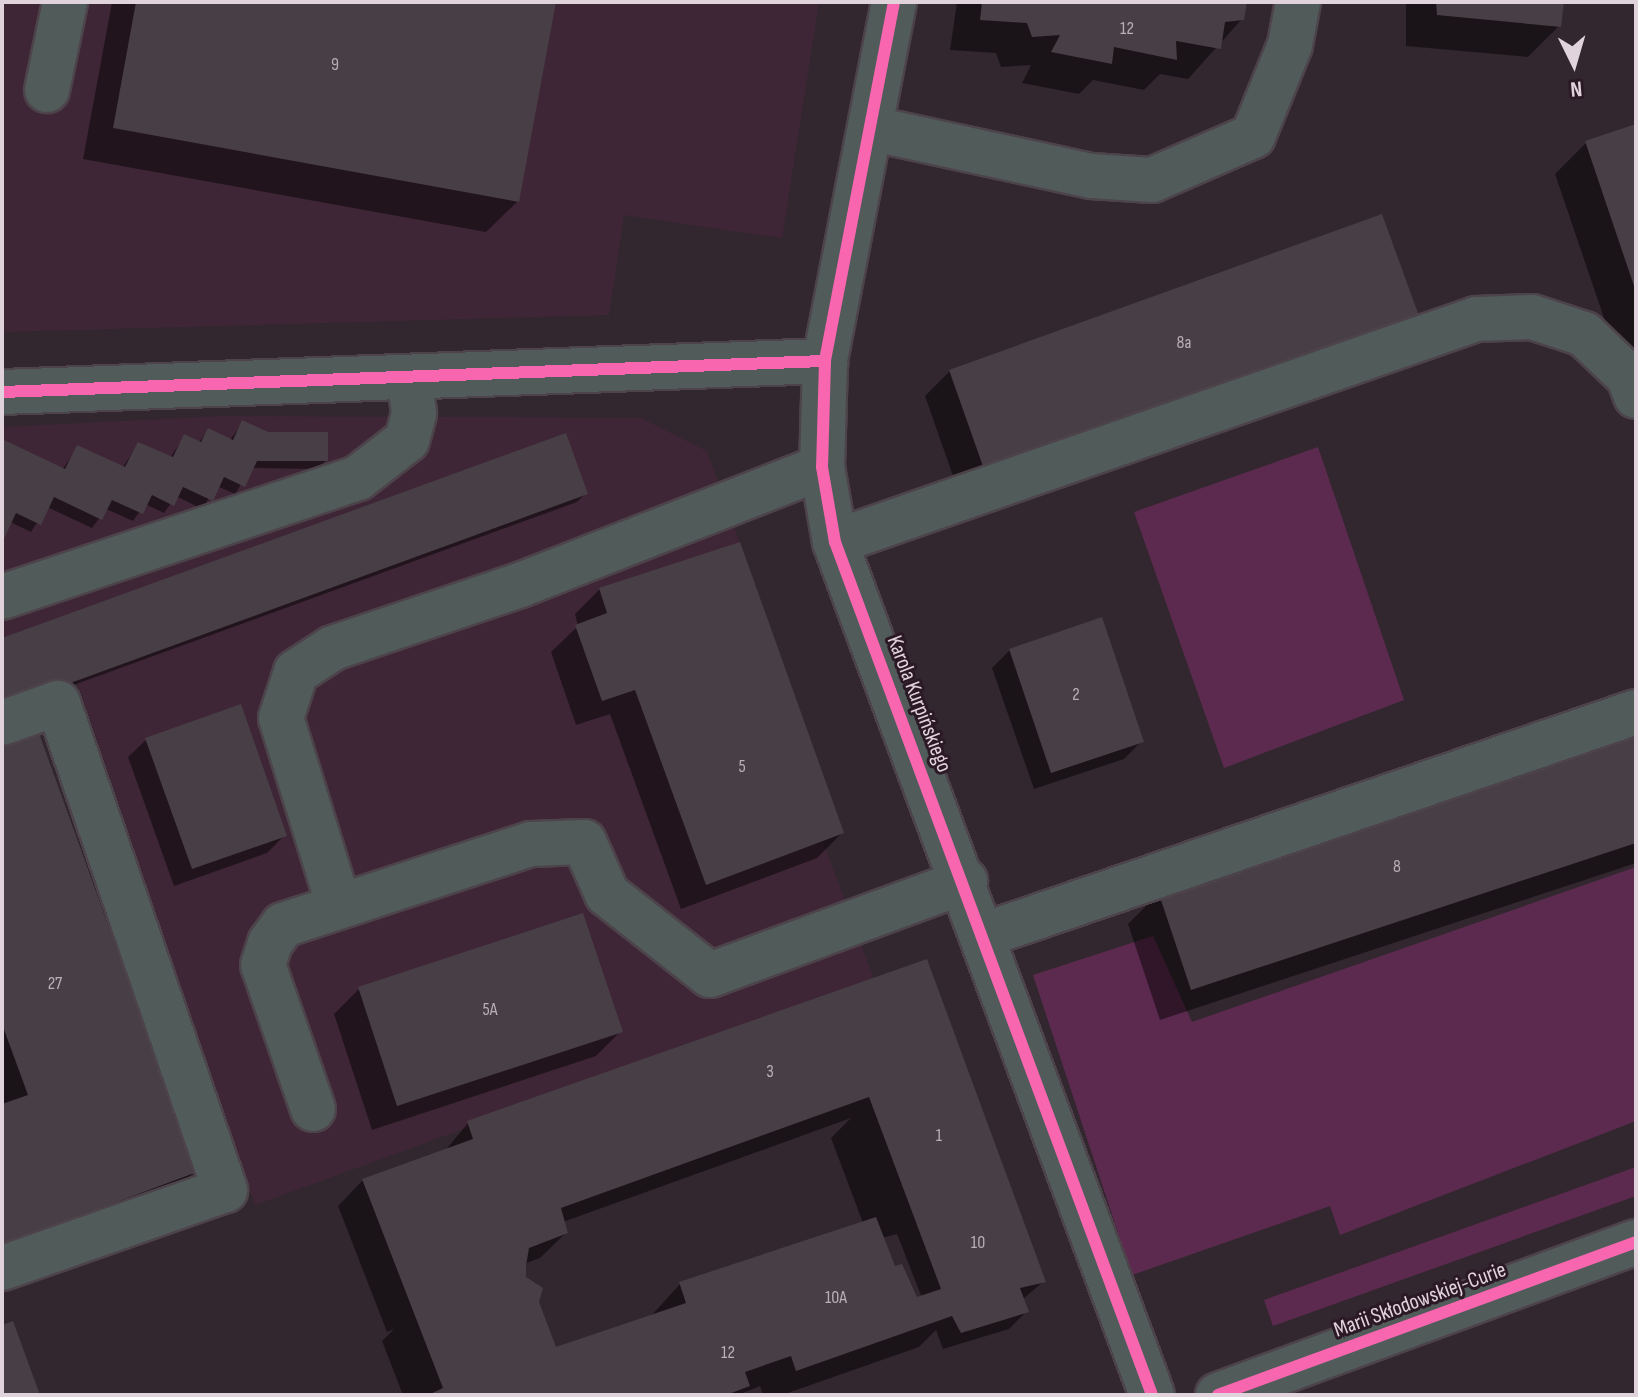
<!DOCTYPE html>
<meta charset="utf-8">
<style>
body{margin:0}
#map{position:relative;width:1638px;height:1397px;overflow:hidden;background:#32272f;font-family:"Sofia Sans Condensed",sans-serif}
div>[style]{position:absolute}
.built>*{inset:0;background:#3f2637}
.green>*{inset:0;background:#5d2a4f}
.shadow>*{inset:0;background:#0007}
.building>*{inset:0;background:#483e45}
.roads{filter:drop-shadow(2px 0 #4d434a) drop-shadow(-2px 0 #4d434a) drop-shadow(0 2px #4d434a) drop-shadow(0 -2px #4d434a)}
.minor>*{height:44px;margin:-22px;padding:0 22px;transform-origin:22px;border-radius:22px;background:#515b5a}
.cycleway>*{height:12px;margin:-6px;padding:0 6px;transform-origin:6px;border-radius:6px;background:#f766af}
span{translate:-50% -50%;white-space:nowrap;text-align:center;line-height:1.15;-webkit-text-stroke:6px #2c1926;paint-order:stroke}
.number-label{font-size:18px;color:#bbaeb6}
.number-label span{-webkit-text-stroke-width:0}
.street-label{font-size:22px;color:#e1d3dc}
.frame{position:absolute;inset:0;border:4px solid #e1d3dc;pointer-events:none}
.north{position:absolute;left:1534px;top:24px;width:80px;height:80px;-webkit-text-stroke:6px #2c1926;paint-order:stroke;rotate:175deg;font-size:22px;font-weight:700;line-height:32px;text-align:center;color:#e1d3dc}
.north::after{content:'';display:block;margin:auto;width:28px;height:36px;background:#e1d3dc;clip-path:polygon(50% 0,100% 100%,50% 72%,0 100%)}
</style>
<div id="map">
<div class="built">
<div style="clip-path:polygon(2px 2px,819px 2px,782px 238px,624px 215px,609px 315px,2px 332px)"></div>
<div style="clip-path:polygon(224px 416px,641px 418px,707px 451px,844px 833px,823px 842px,874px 979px,255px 1205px,77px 681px,2px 708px,2px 427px)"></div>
</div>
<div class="green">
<div style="clip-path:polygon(1318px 447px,1404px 700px,1224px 768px,1134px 512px)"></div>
<div style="clip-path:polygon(1636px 867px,1636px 1121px,1340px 1235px,1330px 1206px,1132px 1275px,1033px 975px,1153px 936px,1192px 1022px)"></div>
<div style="clip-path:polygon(1636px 1167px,1636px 1196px,1273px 1326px,1264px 1300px)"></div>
</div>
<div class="shadow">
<div style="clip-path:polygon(112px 2px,554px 2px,518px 201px,486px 232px,83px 159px)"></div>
<div style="clip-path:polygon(957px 2px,1245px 2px,1242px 19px,1188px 79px,1160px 74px,1144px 90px,1093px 80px,1079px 94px,1022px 83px,1031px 65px,1001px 67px,996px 53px,950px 50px)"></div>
<div style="clip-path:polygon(1406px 2px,1562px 2px,1559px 26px,1528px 57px,1406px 46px)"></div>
<div style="clip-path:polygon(1636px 127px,1636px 412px,1555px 174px,1586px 143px)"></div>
<div style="clip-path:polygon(1381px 216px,960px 496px,925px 396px,950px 371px)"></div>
<div style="clip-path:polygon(243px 422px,326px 460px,317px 469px,251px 468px,235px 494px,217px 486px,202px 509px,176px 496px,164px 513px,145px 504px,133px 521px,106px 509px,92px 528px,47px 507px,31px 532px,10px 522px,2px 539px,2px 441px,62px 470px,78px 447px,122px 468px,139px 444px,170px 458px,184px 437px,198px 443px,209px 430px,230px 440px)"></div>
<div style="clip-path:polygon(586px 493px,577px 502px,2px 711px,2px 640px)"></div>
<div style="clip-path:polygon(600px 589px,842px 833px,817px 858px,681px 909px,610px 714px,576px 725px,551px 652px,578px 626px,575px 614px)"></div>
<div style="clip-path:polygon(1010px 650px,1142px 741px,1124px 759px,1034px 789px,992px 668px)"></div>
<div style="clip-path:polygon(1636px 735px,1636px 863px,1160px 1020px,1128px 924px,1159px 893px)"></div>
<div style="clip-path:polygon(2px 740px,194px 1172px,163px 1203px,2px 1263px)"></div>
<div style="clip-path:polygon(146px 740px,285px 835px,267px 853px,174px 886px,128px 757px)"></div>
<div style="clip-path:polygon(evenodd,926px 961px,1044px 1281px,1022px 1300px,1027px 1311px,1009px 1329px,943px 1349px,936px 1330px,919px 1347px,782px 1395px,763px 1395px,760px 1386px,738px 1395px,403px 1395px,382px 1341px,394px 1329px,387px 1332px,338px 1206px,363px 1180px,444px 1152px,468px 1123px,926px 961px,851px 1118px,831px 1138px,863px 1223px,680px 1284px,650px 1317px,554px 1349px,524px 1278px,524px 1264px,540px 1258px,566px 1233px,563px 1222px,851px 1118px,926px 961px,897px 1234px,922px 1298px,915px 1300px,894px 1268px,882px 1238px,897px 1234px)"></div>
<div style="clip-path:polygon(359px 989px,621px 1031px,596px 1056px,372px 1130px,334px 1014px)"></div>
</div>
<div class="building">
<div style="clip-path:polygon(136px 2px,556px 2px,519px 202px,113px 128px)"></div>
<div style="clip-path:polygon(982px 2px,1247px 2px,1244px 20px,1225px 22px,1221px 49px,1176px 41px,1177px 60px,1114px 47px,1112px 64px,1051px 52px,1060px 35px,1032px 37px,1027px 23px,980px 20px)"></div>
<div style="clip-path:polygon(1436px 2px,1564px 2px,1561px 27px,1437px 15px)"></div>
<div style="clip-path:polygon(1636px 124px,1636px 289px,1635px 289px,1585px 141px)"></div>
<div style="clip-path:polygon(1382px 214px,1419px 316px,985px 472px,949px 370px)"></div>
<div style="clip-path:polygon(242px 420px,268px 432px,328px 432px,328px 461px,257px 461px,245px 487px,224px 477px,213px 501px,183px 487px,174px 506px,152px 495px,143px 514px,112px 500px,102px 520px,54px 497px,41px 525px,16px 513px,2px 543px,2px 439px,65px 469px,77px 445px,125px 467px,138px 442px,173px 457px,184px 434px,201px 442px,208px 428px,233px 440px)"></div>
<div style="clip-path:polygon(566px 433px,588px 494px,2px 708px,2px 638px)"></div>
<div style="clip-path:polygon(740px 542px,844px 833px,706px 885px,635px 690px,602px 701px,575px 625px,607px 613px,599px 588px)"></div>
<div style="clip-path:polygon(1102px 617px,1144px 742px,1051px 773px,1009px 649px)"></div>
<div style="clip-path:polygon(241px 704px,287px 836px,192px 869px,145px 738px)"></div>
<div style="clip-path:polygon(36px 725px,197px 1172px,2px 1245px,2px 1104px,28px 1095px,2px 1024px,2px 738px)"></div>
<div style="clip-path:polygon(1636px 733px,1636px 843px,1191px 990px,1158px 891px)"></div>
<div style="clip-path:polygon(583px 913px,623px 1032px,397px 1106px,358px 987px)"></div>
<div style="clip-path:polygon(evenodd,927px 959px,1046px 1282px,1020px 1288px,1029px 1312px,961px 1333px,952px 1316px,796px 1371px,791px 1356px,745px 1372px,750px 1386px,726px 1395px,428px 1395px,443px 1388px,362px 1179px,473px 1139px,467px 1121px,927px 959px,869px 1097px,941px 1289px,917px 1297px,902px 1264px,895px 1266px,876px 1217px,679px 1282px,686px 1303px,556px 1347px,539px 1302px,543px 1288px,526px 1277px,526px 1266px,529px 1248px,568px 1233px,561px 1208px,869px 1097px)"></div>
<div style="clip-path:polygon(13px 1321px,40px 1395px,2px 1395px,2px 1325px)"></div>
</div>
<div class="roads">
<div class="minor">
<div style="left:894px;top:2px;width:366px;rotate:100.9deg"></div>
<div style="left:825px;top:361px;width:106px;rotate:91.6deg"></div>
<div style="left:822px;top:467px;width:76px;rotate:80.2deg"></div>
<div style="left:835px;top:542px;width:910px;rotate:69.61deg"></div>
<div style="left:47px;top:90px;width:90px;rotate:-78.4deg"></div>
<div style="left:874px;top:129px;width:222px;rotate:12.2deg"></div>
<div style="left:1091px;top:176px;width:61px;rotate:3.8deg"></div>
<div style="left:1152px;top:180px;width:110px;rotate:-23.5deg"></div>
<div style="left:1253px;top:136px;width:98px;rotate:-67.9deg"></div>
<div style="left:1290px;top:45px;width:44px;rotate:-79.5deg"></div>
<div style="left:2px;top:392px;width:824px;rotate:-2.16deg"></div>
<div style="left:835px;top:542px;width:679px;rotate:-19.18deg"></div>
<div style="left:1476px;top:319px;width:56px;rotate:-2deg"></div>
<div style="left:1532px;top:317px;width:55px;rotate:18.1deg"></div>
<div style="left:1584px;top:334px;width:62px;rotate:43.7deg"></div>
<div style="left:1629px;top:377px;width:20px;rotate:70deg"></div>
<div style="left:2px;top:597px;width:375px;rotate:-18.5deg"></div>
<div style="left:358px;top:478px;width:62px;rotate:-37.8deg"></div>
<div style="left:407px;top:440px;width:28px;rotate:-75deg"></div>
<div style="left:414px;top:413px;width:34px;rotate:-98deg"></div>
<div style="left:2px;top:723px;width:59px;rotate:-19.7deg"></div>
<div style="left:58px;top:703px;width:515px;rotate:71.07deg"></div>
<div style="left:225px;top:1190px;width:236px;rotate:160.7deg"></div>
<div style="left:339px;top:906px;width:197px;rotate:-107.1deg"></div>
<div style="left:281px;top:718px;width:48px;rotate:-71.9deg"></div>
<div style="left:296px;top:672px;width:44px;rotate:-33deg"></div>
<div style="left:333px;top:648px;width:197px;rotate:-18.6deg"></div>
<div style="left:520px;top:585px;width:324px;rotate:-21.3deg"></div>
<div style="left:984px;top:935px;width:689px;rotate:-18.88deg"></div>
<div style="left:313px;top:1109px;width:152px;rotate:-109.1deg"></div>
<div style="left:263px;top:965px;width:23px;rotate:-72deg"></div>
<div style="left:270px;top:943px;width:22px;rotate:-54deg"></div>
<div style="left:283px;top:925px;width:261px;rotate:-18.1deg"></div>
<div style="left:531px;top:844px;width:53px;rotate:-2.2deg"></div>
<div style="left:584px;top:842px;width:57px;rotate:66.1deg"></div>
<div style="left:607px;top:894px;width:131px;rotate:38.2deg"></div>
<div style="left:710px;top:975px;width:272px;rotate:-20.2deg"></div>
<div style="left:1218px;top:1395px;width:445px;rotate:-20.1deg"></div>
</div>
</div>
<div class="cycleway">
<div style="left:894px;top:2px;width:366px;rotate:100.9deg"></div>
<div style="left:825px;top:361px;width:106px;rotate:91.6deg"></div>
<div style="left:822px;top:467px;width:76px;rotate:80.2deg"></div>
<div style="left:835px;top:542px;width:910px;rotate:69.61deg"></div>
<div style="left:2px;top:392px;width:824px;rotate:-2.16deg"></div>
<div style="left:1218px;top:1395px;width:445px;rotate:-20.1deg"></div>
</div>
<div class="number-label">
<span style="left:1127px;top:29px">12</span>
<span style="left:335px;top:65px">9</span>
<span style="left:1184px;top:343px">8a</span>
<span style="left:1076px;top:695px">2</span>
<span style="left:742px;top:767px">5</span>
<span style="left:1397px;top:867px">8</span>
<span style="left:55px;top:984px">27</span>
<span style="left:490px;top:1010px">5A</span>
<span style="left:770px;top:1072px">3</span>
<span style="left:939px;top:1136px">1</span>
<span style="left:978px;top:1243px">10</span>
<span style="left:836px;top:1298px">10A</span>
<span style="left:728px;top:1353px">12</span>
</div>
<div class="street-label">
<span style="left:919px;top:704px;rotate:69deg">Karola Kurpińskiego</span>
<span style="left:1420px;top:1300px;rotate:-20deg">Marii Skłodowskiej-Curie</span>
</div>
<div class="frame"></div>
<div class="north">N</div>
</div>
